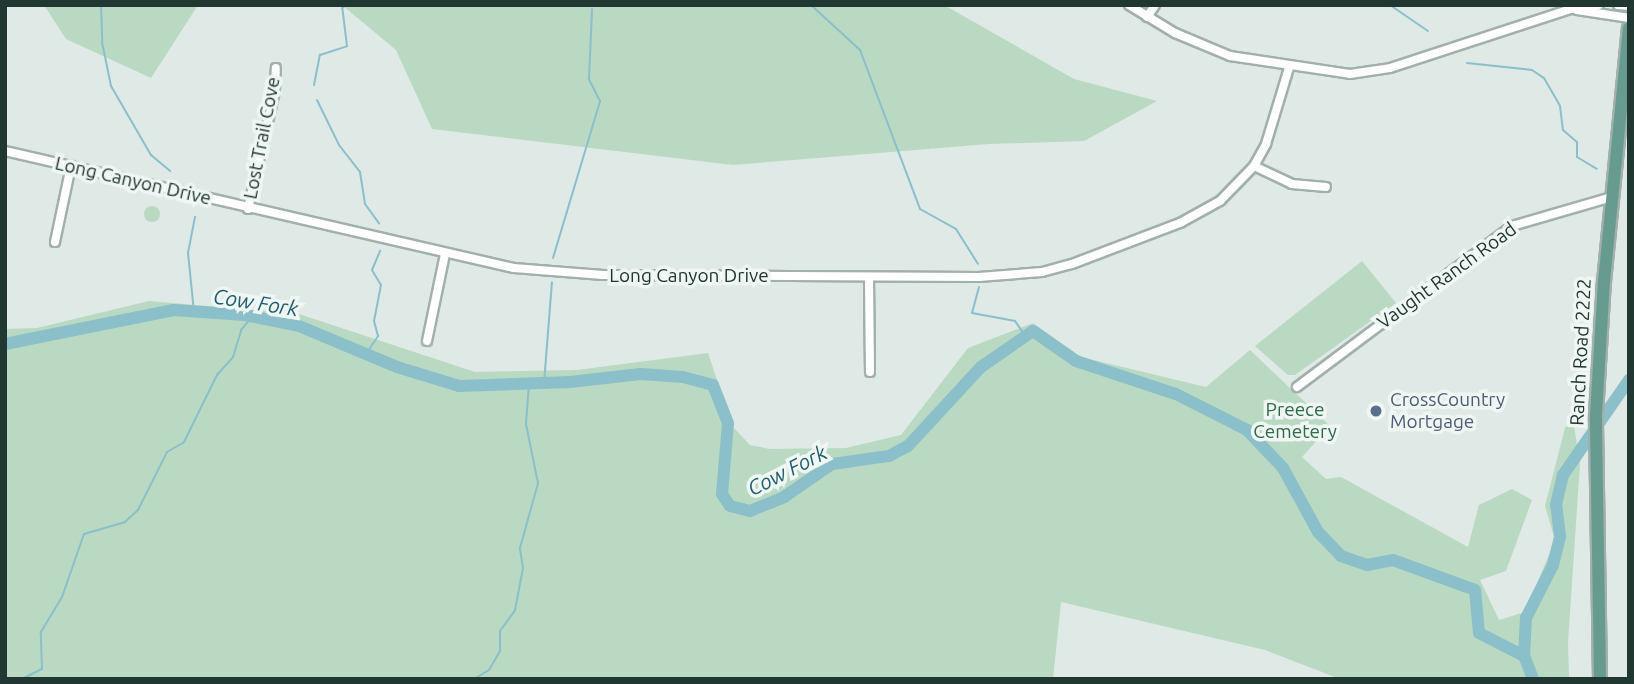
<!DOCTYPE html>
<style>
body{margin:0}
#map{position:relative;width:1634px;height:684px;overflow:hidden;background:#dfe9e5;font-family:Ubuntu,sans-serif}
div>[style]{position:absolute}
.green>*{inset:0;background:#b9d9c2}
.round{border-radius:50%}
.stream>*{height:2px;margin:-1px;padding:0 1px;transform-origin:1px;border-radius:1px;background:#8bbfca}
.river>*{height:12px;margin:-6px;padding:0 6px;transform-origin:6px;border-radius:6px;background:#8bbfca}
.roads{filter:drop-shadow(2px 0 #a2b0ac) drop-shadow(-2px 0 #a2b0ac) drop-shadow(0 2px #a2b0ac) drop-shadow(0 -2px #a2b0ac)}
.minor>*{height:8px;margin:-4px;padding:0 4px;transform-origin:4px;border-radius:4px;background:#fff}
.primary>*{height:12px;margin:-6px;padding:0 6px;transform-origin:6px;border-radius:6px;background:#679b8f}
.dots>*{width:19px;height:19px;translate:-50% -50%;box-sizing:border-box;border:4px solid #eff6f3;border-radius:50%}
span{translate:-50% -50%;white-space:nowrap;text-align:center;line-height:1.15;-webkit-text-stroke:7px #eff6f3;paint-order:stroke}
.street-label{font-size:19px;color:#213732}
.service-label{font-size:19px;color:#4e5e75}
.left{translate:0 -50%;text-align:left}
.park-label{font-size:19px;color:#2f6b48}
.water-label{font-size:21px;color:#215f6e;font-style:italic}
.frame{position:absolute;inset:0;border:7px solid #213732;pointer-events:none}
</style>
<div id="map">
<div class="green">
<div style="clip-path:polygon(44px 5px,198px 5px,151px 78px,66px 39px)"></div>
<div style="clip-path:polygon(342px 5px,944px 5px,1074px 79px,1157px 101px,1084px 141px,989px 144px,733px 165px,432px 129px,396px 50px)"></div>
<div class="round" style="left:144px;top:206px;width:16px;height:16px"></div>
<div style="clip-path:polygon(1362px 261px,1396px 303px,1295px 375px,1288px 375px,1255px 346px)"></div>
<div style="clip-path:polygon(149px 301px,299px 314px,475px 372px,577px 370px,708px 353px,733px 427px,750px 445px,770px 449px,846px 448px,901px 435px,968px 348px,1033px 323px,1081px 357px,1206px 387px,1250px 350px,1330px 426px,1302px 457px,1326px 479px,1341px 477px,1468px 547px,1479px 505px,1512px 489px,1532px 500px,1506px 571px,1480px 580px,1499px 620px,1525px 612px,1555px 540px,1545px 506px,1565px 428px,1573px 419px,1580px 464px,1568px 642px,1569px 679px,1340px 679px,1265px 650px,1061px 602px,1053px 679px,5px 679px,5px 329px,37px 328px)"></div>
</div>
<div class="stream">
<div style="left:101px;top:5px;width:37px;rotate:88deg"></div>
<div style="left:102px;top:42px;width:45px;rotate:78.4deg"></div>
<div style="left:111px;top:86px;width:80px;rotate:59.9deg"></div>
<div style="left:151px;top:155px;width:25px;rotate:40deg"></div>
<div style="left:811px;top:5px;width:67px;rotate:42.6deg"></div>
<div style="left:860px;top:50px;width:170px;rotate:69.3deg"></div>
<div style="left:920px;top:209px;width:41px;rotate:29.1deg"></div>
<div style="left:956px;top:229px;width:41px;rotate:57.8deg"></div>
<div style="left:1390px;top:5px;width:46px;rotate:34.4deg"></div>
<div style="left:1467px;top:63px;width:65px;rotate:6.1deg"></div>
<div style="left:1532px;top:70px;width:14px;rotate:34deg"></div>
<div style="left:1544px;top:78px;width:32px;rotate:60deg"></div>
<div style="left:1560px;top:106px;width:24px;rotate:83deg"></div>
<div style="left:1563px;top:130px;width:18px;rotate:41deg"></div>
<div style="left:1577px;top:142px;width:15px;rotate:90deg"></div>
<div style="left:1577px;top:157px;width:23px;rotate:31deg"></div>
<div style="left:314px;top:85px;width:31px;rotate:-79deg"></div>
<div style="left:320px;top:55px;width:28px;rotate:-18deg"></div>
<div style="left:347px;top:46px;width:38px;rotate:-97deg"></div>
<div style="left:342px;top:8px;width:5px;rotate:-37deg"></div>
<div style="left:317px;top:100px;width:50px;rotate:63.9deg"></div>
<div style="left:339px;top:145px;width:34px;rotate:52deg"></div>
<div style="left:360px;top:172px;width:32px;rotate:81deg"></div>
<div style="left:365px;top:204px;width:24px;rotate:54deg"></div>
<div style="left:553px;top:258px;width:164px;rotate:-73.3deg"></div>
<div style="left:600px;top:101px;width:25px;rotate:-117deg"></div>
<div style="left:589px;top:79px;width:70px;rotate:-87.5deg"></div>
<div style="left:979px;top:287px;width:27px;rotate:105deg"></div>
<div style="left:972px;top:313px;width:44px;rotate:10.5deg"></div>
<div style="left:1015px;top:321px;width:16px;rotate:55deg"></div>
<div style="left:194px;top:312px;width:59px;rotate:-95.8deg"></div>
<div style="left:188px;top:253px;width:37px;rotate:-79deg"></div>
<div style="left:366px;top:354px;width:22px;rotate:-56deg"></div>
<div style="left:378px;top:336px;width:16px;rotate:-105deg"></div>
<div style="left:374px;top:321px;width:37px;rotate:-79deg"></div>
<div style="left:381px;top:285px;width:17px;rotate:-121deg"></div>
<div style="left:372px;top:270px;width:21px;rotate:-67deg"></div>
<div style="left:544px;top:383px;width:101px;rotate:-85.5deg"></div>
<div style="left:22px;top:679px;width:22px;rotate:-27deg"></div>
<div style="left:42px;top:669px;width:37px;rotate:-92deg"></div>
<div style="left:41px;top:632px;width:41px;rotate:-59deg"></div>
<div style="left:62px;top:597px;width:67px;rotate:-70.8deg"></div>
<div style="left:84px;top:534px;width:43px;rotate:-16.3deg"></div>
<div style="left:125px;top:522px;width:18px;rotate:-43deg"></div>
<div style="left:138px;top:510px;width:65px;rotate:-63.4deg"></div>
<div style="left:167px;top:452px;width:20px;rotate:-30deg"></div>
<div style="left:184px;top:442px;width:75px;rotate:-63.8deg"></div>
<div style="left:217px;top:375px;width:24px;rotate:-48deg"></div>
<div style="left:233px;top:357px;width:28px;rotate:-73deg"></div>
<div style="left:241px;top:330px;width:17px;rotate:-50deg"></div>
<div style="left:474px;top:679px;width:17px;rotate:-31deg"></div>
<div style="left:489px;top:670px;width:22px;rotate:-60deg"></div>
<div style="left:500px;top:651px;width:20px;rotate:-90deg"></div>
<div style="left:500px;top:631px;width:26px;rotate:-54deg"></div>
<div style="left:515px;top:610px;width:43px;rotate:-79.2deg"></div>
<div style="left:523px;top:568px;width:20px;rotate:-99deg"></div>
<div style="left:520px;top:548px;width:67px;rotate:-74.5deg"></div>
<div style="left:538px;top:483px;width:60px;rotate:-101.5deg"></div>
<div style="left:526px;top:424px;width:41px;rotate:-85.8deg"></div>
</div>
<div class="river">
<div style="left:5px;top:344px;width:172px;rotate:-11.4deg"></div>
<div style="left:174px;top:310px;width:71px;rotate:4deg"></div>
<div style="left:245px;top:315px;width:55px;rotate:11.5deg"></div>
<div style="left:299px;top:326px;width:106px;rotate:22.7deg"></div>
<div style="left:397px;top:367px;width:65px;rotate:17deg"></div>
<div style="left:459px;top:386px;width:111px;rotate:-2.1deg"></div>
<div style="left:570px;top:382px;width:71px;rotate:-6.4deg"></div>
<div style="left:641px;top:374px;width:42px;rotate:4.1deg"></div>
<div style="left:683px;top:377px;width:31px;rotate:15deg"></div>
<div style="left:713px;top:385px;width:41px;rotate:68.5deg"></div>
<div style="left:728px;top:423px;width:71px;rotate:94.8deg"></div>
<div style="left:722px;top:494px;width:14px;rotate:56deg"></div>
<div style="left:730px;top:506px;width:21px;rotate:14deg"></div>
<div style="left:750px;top:511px;width:37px;rotate:-22deg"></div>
<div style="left:784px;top:497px;width:58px;rotate:-34.5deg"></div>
<div style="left:832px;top:464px;width:58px;rotate:-8deg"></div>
<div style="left:889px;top:456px;width:21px;rotate:-28deg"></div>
<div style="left:908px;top:446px;width:108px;rotate:-47.3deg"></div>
<div style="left:981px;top:367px;width:63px;rotate:-34.7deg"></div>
<div style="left:1033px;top:331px;width:52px;rotate:34.9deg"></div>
<div style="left:1076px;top:361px;width:105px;rotate:18.3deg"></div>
<div style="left:1176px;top:394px;width:80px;rotate:26.9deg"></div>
<div style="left:1247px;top:430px;width:52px;rotate:46.5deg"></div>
<div style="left:1283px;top:468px;width:73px;rotate:61.3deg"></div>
<div style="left:1318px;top:532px;width:33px;rotate:46deg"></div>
<div style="left:1341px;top:556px;width:28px;rotate:19deg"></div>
<div style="left:1367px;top:565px;width:26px;rotate:-11deg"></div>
<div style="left:1393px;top:560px;width:87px;rotate:20.1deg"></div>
<div style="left:1475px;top:590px;width:43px;rotate:84.7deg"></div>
<div style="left:1479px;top:633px;width:51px;rotate:27.1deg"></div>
<div style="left:1533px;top:679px;width:25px;rotate:-111deg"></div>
<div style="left:1524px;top:656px;width:38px;rotate:-87deg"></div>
<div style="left:1526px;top:618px;width:59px;rotate:-63deg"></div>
<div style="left:1553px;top:565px;width:30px;rotate:-76deg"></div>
<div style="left:1560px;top:536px;width:31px;rotate:-97deg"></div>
<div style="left:1556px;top:505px;width:31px;rotate:-77deg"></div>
<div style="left:1563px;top:475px;width:116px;rotate:-55.2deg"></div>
</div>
<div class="roads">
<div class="minor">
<div style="left:1129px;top:5px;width:54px;rotate:31.3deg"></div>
<div style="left:1175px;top:33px;width:60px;rotate:22.7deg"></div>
<div style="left:1230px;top:56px;width:121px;rotate:8.5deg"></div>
<div style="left:1350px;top:74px;width:40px;rotate:-8.5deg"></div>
<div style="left:1390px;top:68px;width:190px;rotate:-18.1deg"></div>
<div style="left:1571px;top:9px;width:28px;rotate:-8deg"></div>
<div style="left:1618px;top:5px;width:11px;rotate:5deg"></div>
<div style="left:1577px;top:10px;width:53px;rotate:8.7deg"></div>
<div style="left:1147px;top:17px;width:14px;rotate:-56deg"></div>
<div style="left:5px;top:151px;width:522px;rotate:12.95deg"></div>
<div style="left:514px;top:268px;width:89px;rotate:4.5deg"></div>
<div style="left:603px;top:275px;width:376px;rotate:0.3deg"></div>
<div style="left:979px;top:277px;width:63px;rotate:-4.5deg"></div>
<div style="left:1042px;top:272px;width:31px;rotate:-15deg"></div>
<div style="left:1072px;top:264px;width:116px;rotate:-20.8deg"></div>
<div style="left:1180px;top:223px;width:46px;rotate:-28.8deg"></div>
<div style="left:1220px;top:201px;width:49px;rotate:-45.8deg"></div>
<div style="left:1254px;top:166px;width:25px;rotate:-61deg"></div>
<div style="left:1266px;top:144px;width:79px;rotate:-73.2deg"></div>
<div style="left:1254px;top:166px;width:42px;rotate:25.3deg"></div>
<div style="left:1292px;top:184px;width:34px;rotate:5deg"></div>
<div style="left:248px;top:209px;width:121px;rotate:-77.1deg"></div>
<div style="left:275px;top:91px;width:23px;rotate:-88deg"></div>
<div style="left:55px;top:242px;width:78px;rotate:-78.1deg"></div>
<div style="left:869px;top:278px;width:94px;rotate:89.4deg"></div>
<div style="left:427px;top:341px;width:89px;rotate:-78.3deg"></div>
<div style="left:1297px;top:387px;width:269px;rotate:-36.8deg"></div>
<div style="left:1512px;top:226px;width:104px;rotate:-16.2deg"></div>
</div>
<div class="primary">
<div style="left:1600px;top:679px;width:264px;rotate:-90.9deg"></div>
<div style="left:1596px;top:415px;width:133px;rotate:-86.6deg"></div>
<div style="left:1604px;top:282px;width:255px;rotate:-84.4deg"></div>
</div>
</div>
<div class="dots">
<div style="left:1376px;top:411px;background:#5c6f8a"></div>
</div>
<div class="street-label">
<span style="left:262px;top:138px;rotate:-79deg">Lost Trail Cove</span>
<span style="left:133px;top:181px;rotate:13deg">Long Canyon Drive</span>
<span style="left:689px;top:276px">Long Canyon Drive</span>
<span style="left:1447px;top:276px;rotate:-36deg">Vaught Ranch Road</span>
<span style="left:1581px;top:352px;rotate:-87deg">Ranch Road 2222</span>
</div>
<div class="service-label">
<span class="left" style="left:1390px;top:411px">CrossCountry<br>Mortgage</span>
</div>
<div class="park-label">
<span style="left:1295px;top:421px">Preece<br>Cemetery</span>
</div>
<div class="water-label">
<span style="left:256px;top:302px;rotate:9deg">Cow Fork</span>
<span style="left:787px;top:470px;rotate:-27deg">Cow Fork</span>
</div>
<div class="frame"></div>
</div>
